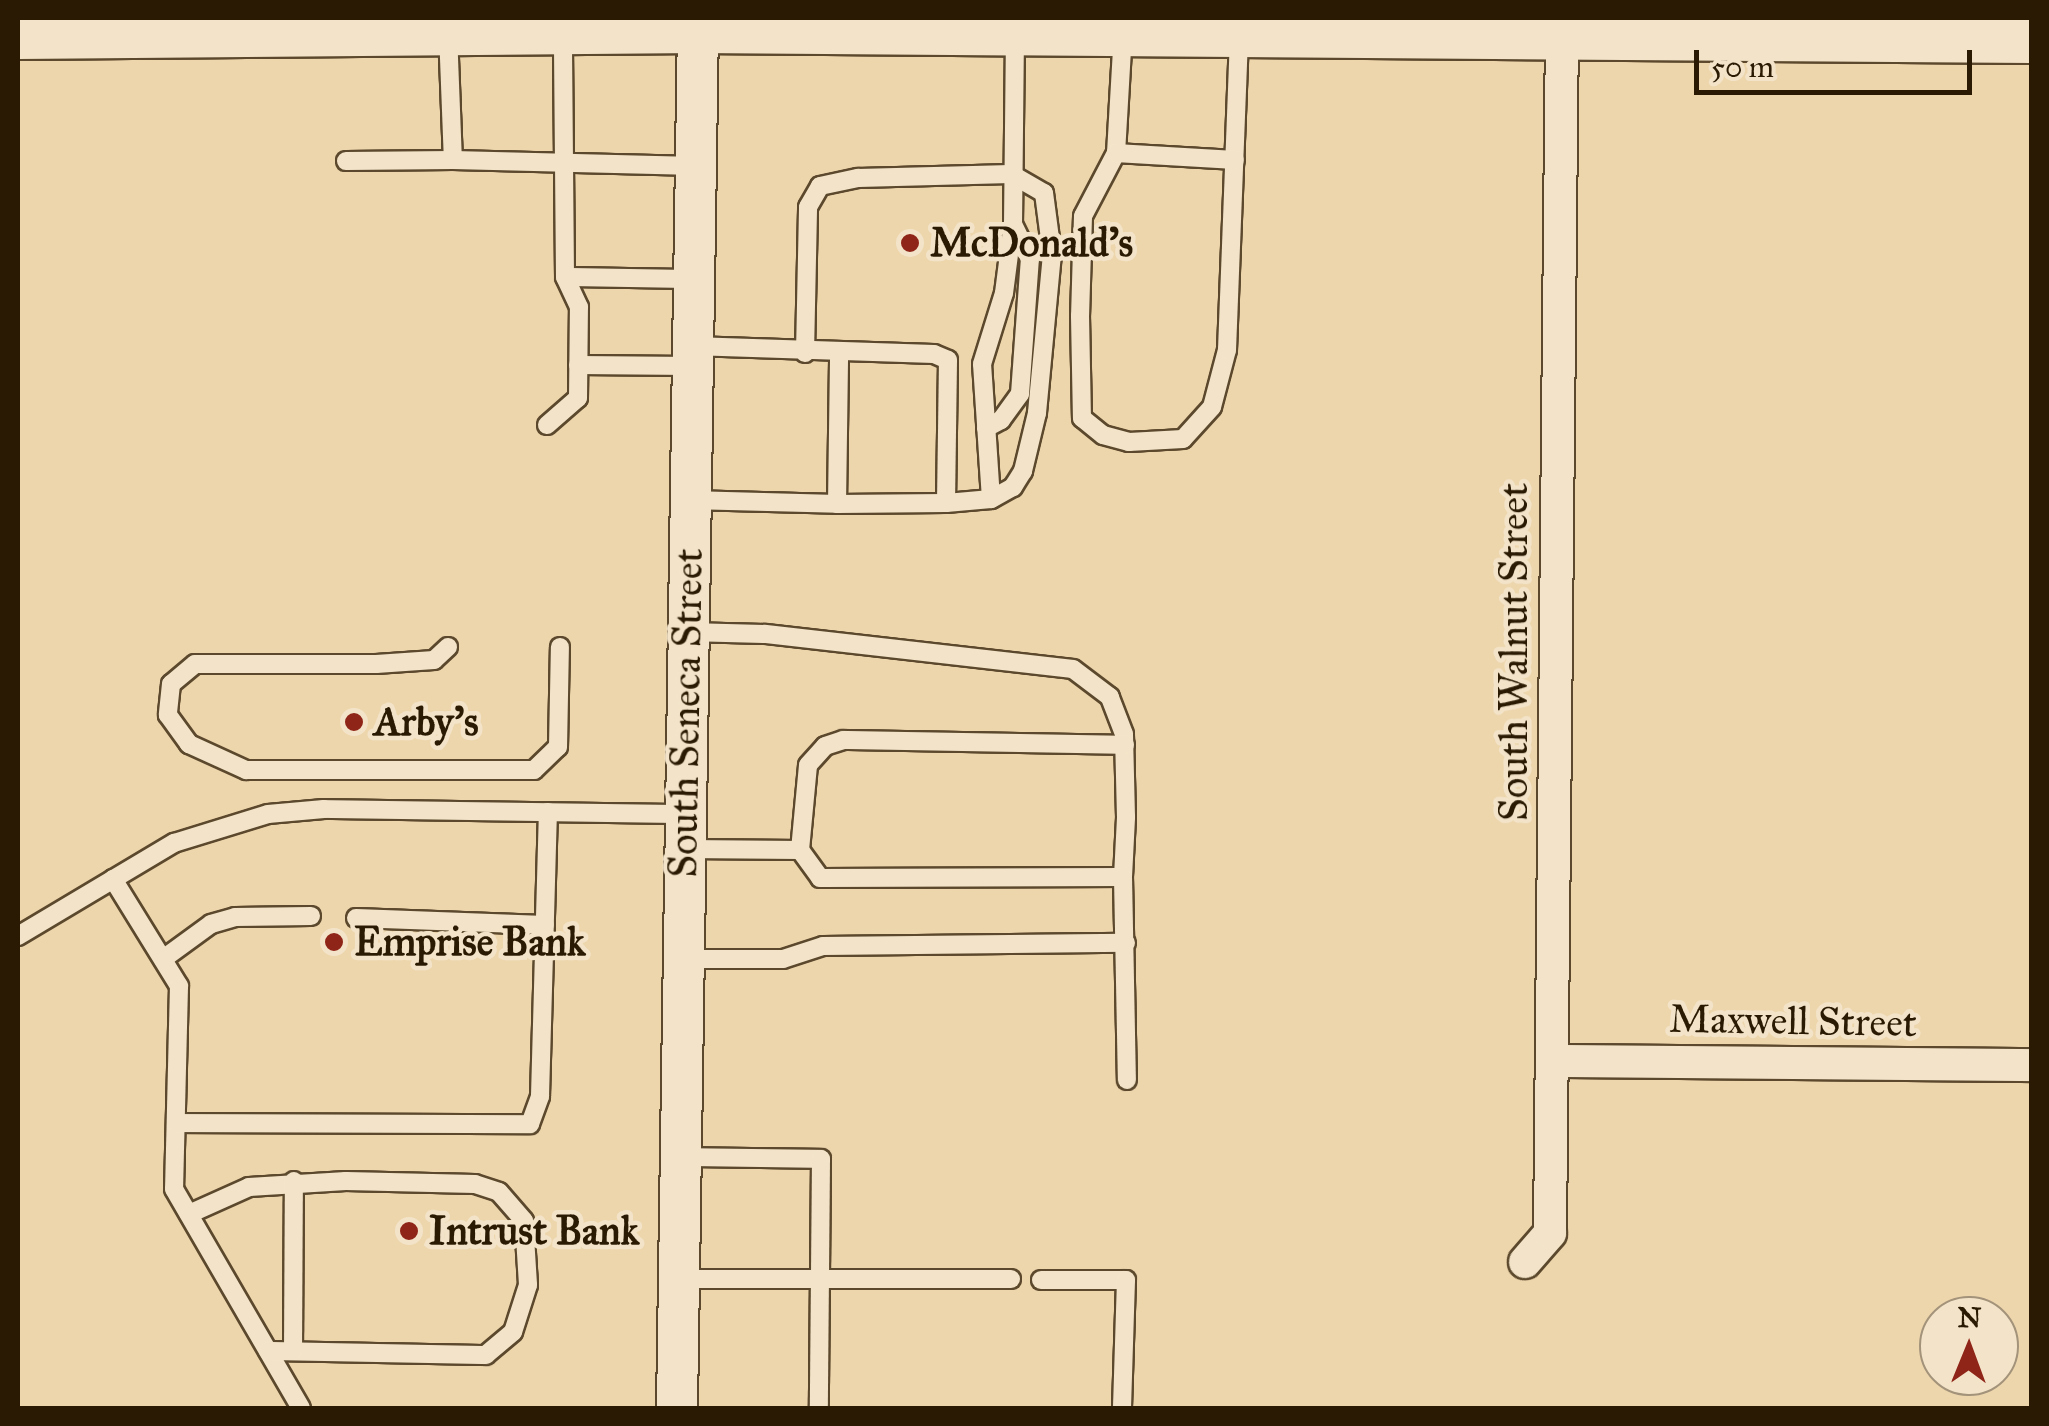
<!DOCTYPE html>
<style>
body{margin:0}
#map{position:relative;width:2049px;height:1426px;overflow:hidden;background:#edd5ac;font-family:"IM FELL Great Primer",serif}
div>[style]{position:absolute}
.roads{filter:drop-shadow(2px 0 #5c492d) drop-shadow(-2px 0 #5c492d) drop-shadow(0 2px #5c492d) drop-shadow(0 -2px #5c492d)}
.service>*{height:18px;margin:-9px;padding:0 9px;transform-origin:9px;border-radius:9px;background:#f3e4c9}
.minor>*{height:32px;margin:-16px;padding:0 16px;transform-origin:16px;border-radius:16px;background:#f3e4c9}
.tertiary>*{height:40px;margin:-20px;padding:0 20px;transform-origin:20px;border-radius:20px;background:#f3e4c9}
.secondary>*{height:48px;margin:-24px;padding:0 24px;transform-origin:24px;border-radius:24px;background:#f3e4c9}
.dots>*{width:28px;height:28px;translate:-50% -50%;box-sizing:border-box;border:5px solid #f3e4c9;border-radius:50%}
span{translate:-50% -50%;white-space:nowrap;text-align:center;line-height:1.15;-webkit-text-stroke:9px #f3e4c9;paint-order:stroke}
.poi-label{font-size:40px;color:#2b1a03;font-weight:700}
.left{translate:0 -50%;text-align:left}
.street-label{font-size:40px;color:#2b1a03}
.frame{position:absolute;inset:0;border:20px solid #2b1a03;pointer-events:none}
.north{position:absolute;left:1919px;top:1296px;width:100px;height:100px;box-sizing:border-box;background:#f3e4c9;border:2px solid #a3937a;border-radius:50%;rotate:1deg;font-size:28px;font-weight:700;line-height:40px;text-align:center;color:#2b1a03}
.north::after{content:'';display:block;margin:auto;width:35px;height:45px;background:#8f2418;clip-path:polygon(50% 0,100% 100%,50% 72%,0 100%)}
.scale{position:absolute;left:1694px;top:50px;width:278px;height:45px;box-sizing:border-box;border:5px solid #2b1a03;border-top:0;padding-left:12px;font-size:30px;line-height:35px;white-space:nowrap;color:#2b1a03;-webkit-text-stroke:8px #f3e4c9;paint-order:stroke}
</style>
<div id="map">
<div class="roads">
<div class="service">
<div style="left:448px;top:32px;width:128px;rotate:87.8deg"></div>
<div style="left:453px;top:160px;width:243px;rotate:1.4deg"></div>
<div style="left:1123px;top:32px;width:121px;rotate:93.3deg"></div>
<div style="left:1116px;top:153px;width:71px;rotate:117.6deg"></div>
<div style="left:1083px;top:216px;width:100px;rotate:91.7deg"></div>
<div style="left:1080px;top:316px;width:102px;rotate:88.9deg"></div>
<div style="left:1082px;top:418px;width:27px;rotate:39deg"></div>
<div style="left:1103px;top:435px;width:27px;rotate:15deg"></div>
<div style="left:1129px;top:442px;width:54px;rotate:-3.2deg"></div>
<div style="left:1183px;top:439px;width:43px;rotate:-47.8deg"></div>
<div style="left:1212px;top:407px;width:59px;rotate:-75.3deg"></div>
<div style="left:1227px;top:350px;width:314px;rotate:-87.8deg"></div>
<div style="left:1116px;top:153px;width:119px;rotate:3.4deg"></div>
<div style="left:346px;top:161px;width:107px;rotate:-0.5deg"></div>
<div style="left:565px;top:277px;width:128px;rotate:0.9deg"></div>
<div style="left:692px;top:346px;width:242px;rotate:1.9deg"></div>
<div style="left:934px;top:354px;width:15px;rotate:23deg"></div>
<div style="left:948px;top:360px;width:143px;rotate:90.8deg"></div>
<div style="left:946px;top:503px;width:109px;rotate:179.5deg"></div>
<div style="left:805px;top:353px;width:146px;rotate:-88.8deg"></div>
<div style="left:808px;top:207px;width:24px;rotate:-60deg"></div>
<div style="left:820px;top:186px;width:39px;rotate:-12deg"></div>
<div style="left:858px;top:178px;width:153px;rotate:-1.5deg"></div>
<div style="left:1011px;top:174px;width:38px;rotate:30deg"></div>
<div style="left:1044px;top:193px;width:62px;rotate:82.5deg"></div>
<div style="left:1052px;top:254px;width:160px;rotate:95.4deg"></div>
<div style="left:1037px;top:413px;width:60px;rotate:103.6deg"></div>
<div style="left:1023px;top:471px;width:19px;rotate:122deg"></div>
<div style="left:1013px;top:487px;width:25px;rotate:151deg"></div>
<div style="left:991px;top:499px;width:45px;rotate:174.9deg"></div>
<div style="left:578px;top:365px;width:114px;rotate:0.5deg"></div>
<div style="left:547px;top:425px;width:41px;rotate:-41.1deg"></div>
<div style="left:578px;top:398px;width:91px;rotate:-89.4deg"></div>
<div style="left:579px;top:307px;width:33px;rotate:-115deg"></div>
<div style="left:565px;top:277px;width:246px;rotate:-90.5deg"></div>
<div style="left:986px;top:428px;width:17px;rotate:-28deg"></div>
<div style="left:1001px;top:420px;width:32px;rotate:-54deg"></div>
<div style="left:1020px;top:394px;width:135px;rotate:-85.8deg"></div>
<div style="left:1030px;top:259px;width:39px;rotate:-116deg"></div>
<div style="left:991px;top:499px;width:135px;rotate:-93.8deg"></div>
<div style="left:982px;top:364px;width:74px;rotate:-72.8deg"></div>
<div style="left:1004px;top:293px;width:70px;rotate:-82.6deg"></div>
<div style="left:1013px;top:224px;width:191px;rotate:-89.4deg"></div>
<div style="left:689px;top:500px;width:148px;rotate:1.5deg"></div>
<div style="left:837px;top:504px;width:150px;rotate:-89.2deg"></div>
<div style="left:448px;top:647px;width:19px;rotate:137deg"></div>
<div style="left:434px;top:660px;width:58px;rotate:176.1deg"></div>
<div style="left:376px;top:664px;width:181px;rotate:180deg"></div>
<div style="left:195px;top:664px;width:31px;rotate:140deg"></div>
<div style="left:171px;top:684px;width:31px;rotate:96deg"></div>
<div style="left:168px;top:715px;width:36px;rotate:54deg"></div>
<div style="left:189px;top:744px;width:63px;rotate:24.5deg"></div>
<div style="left:246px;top:770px;width:288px"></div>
<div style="left:534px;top:770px;width:33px;rotate:-44deg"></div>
<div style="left:558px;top:747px;width:100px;rotate:-88.9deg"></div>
<div style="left:685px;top:849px;width:115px;rotate:0.5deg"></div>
<div style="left:800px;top:850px;width:34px;rotate:54deg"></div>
<div style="left:820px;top:878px;width:303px;rotate:-0.2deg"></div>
<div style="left:1123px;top:877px;width:60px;rotate:-87.1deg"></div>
<div style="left:1126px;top:817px;width:83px;rotate:-91.4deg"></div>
<div style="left:1124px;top:734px;width:40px;rotate:-111deg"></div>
<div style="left:1110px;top:697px;width:46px;rotate:-142.9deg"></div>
<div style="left:1073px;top:669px;width:311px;rotate:-173.5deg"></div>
<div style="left:764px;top:634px;width:76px;rotate:-178.5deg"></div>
<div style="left:800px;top:850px;width:85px;rotate:-84.6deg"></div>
<div style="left:808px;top:765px;width:25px;rotate:-48deg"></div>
<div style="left:825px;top:746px;width:19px;rotate:-18deg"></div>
<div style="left:843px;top:740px;width:282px;rotate:1deg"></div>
<div style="left:1123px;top:877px;width:203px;rotate:88.9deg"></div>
<div style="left:113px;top:879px;width:126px;rotate:58.3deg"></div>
<div style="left:179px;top:986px;width:203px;rotate:91.4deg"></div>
<div style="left:174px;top:1189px;width:253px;rotate:59.9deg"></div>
<div style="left:356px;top:918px;width:189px;rotate:2.1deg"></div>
<div style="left:18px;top:936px;width:182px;rotate:-30.8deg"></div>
<div style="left:174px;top:843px;width:98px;rotate:-17.1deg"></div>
<div style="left:268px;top:814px;width:56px;rotate:-5.1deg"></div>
<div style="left:324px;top:809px;width:361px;rotate:0.8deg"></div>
<div style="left:163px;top:959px;width:59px;rotate:-36.1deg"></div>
<div style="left:211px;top:924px;width:25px;rotate:-16deg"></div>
<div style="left:235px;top:917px;width:76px;rotate:-0.8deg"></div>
<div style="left:684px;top:959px;width:99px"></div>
<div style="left:783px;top:959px;width:42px;rotate:-18deg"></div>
<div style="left:823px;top:946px;width:303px;rotate:-0.6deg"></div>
<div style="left:176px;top:1123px;width:354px;rotate:0.2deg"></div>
<div style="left:530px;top:1124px;width:30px;rotate:-70deg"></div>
<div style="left:540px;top:1096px;width:284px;rotate:-88.4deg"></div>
<div style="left:683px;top:1157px;width:138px;rotate:0.8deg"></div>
<div style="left:821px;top:1159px;width:249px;rotate:90.5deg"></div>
<div style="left:189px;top:1214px;width:66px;rotate:-24.2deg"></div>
<div style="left:249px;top:1187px;width:97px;rotate:-3.5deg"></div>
<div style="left:346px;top:1181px;width:129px;rotate:1.3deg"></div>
<div style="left:475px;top:1184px;width:25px;rotate:18deg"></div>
<div style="left:499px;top:1192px;width:38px;rotate:49deg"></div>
<div style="left:524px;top:1221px;width:64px;rotate:86.4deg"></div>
<div style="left:528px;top:1285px;width:49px;rotate:107.7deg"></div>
<div style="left:513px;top:1332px;width:35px;rotate:140deg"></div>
<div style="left:486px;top:1355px;width:218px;rotate:-178.9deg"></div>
<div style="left:679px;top:1279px;width:332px"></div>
<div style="left:1041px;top:1280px;width:85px"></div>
<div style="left:1126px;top:1280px;width:128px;rotate:91.8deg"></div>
<div style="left:293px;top:1351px;width:170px;rotate:-89.7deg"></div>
</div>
<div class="minor">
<div style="left:1553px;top:1061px;width:479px;rotate:0.5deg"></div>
<div style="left:1525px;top:1262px;width:38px;rotate:-49deg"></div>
<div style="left:1550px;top:1233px;width:1199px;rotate:-89.43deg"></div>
</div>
<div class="tertiary">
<div style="left:677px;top:1408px;width:1390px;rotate:-89.13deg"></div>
</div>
<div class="secondary">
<div style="left:18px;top:35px;width:680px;rotate:-0.51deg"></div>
<div style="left:698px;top:29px;width:1334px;rotate:0.43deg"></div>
</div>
</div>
<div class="dots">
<div style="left:910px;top:243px;background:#8f2418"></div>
<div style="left:354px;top:722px;background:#8f2418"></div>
<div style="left:334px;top:942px;background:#8f2418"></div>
<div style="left:409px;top:1231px;background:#8f2418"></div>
</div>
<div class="poi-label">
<span class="left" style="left:930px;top:243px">McDonald's</span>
<span class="left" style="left:374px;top:722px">Arby's</span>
<span class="left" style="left:354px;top:942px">Emprise Bank</span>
<span class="left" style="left:429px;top:1231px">Intrust Bank</span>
</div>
<div class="street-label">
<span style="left:1514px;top:652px;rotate:-90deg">South Walnut Street</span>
<span style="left:686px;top:713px;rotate:-89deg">South Seneca Street</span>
<span style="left:1793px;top:1021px;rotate:1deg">Maxwell Street</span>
</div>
<div class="frame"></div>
<div class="north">N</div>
<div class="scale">50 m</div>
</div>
